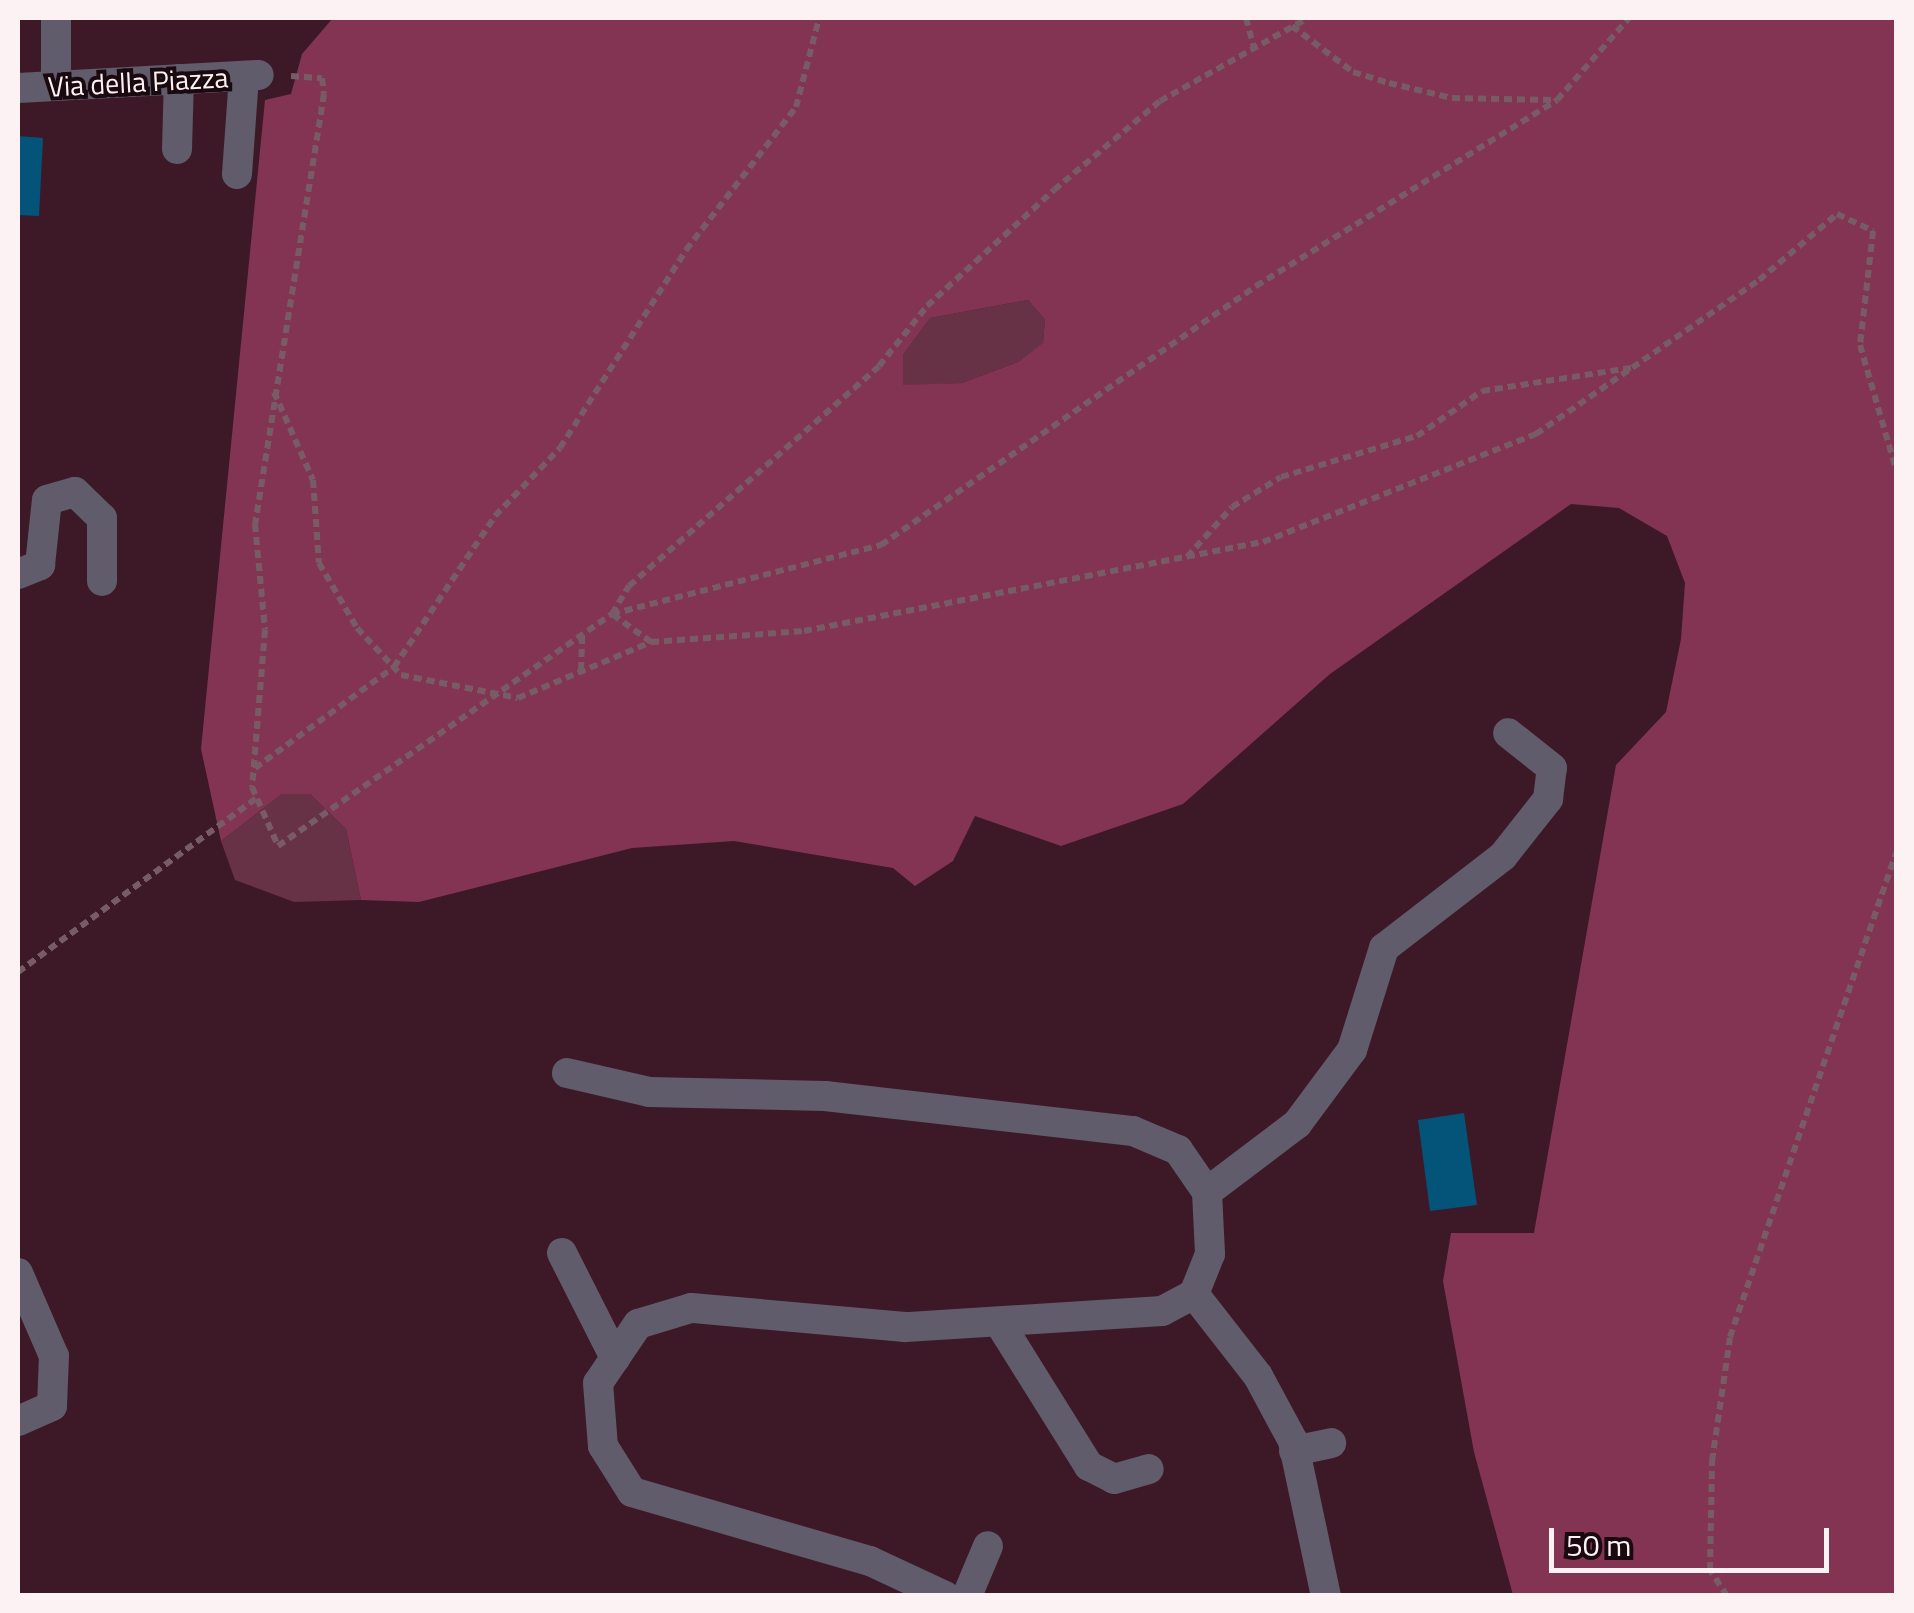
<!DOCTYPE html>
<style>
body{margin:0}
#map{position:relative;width:1914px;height:1613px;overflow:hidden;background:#3d1927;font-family:"Titillium Web",sans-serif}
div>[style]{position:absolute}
.green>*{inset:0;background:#683246}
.forest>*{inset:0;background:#833453}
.water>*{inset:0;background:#045378}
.path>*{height:6px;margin-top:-3px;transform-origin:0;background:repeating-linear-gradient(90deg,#775b65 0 8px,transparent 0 13px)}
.minor>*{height:30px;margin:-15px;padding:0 15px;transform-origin:15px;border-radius:15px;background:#605c6c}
span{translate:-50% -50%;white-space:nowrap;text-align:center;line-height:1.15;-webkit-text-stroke:8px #1a0a10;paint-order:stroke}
.street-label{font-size:28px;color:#fcf2f4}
.frame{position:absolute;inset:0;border:20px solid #fcf2f4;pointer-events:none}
.scale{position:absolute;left:1549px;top:1528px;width:280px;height:45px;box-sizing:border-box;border:5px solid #fcf2f4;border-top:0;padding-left:12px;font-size:30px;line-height:35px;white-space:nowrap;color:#fcf2f4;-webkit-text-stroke:8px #1a0a10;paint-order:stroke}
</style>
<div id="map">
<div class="green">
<div style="clip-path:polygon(1028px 300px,1045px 320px,1043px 344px,1018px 362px,962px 383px,903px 386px,903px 355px,930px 318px)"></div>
<div style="clip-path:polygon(282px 794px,310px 794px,346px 829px,361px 900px,294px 902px,235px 880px,221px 841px)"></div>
</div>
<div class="forest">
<div style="clip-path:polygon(evenodd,333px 18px,1896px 18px,1896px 1595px,1513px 1595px,1474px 1452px,1443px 1281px,1451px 1233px,1534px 1233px,1616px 765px,1666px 712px,1681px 639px,1685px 583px,1667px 536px,1619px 508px,1571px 504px,1330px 674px,1183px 804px,1061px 846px,975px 816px,953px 861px,915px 886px,893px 868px,734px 841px,632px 848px,419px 902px,361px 900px,346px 829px,310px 794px,282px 794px,221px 841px,201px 749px,265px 100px,291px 94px,302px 54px,333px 18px,1028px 300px,1045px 320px,1043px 343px,1018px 362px,962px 383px,903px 385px,903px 355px,930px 318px,1028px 300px)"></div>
</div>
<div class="water">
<div style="clip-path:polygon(18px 136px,43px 138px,39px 216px,18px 215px)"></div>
<div style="clip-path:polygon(1464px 1113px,1477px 1205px,1430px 1211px,1418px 1120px)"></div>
</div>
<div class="path">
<div style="left:1246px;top:18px;width:31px;rotate:75deg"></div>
<div style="left:1292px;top:26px;width:76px;rotate:37deg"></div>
<div style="left:1353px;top:72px;width:38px;rotate:17deg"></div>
<div style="left:1389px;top:83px;width:65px;rotate:13.4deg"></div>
<div style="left:1452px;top:98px;width:104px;rotate:1.1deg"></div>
<div style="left:291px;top:76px;width:31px;rotate:4deg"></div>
<div style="left:322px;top:78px;width:16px;rotate:83deg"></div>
<div style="left:324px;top:94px;width:436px;rotate:99.1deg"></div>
<div style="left:255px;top:524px;width:106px;rotate:84.6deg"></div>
<div style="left:265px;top:630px;width:158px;rotate:94.7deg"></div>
<div style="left:252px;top:787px;width:64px;rotate:66.2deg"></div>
<div style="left:278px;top:846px;width:407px;rotate:-34.8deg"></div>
<div style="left:612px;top:614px;width:33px;rotate:-59deg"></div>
<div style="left:629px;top:586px;width:333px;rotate:-41.3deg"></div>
<div style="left:879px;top:366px;width:77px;rotate:-51.3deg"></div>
<div style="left:927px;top:306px;width:172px;rotate:-42.4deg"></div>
<div style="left:1054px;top:190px;width:138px;rotate:-40deg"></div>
<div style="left:1160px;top:101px;width:170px;rotate:-29.3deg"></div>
<div style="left:274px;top:392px;width:96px;rotate:66.1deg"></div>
<div style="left:313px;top:480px;width:83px;rotate:85.9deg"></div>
<div style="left:319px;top:563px;width:75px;rotate:59.7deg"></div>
<div style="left:357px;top:628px;width:64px;rotate:46.9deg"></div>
<div style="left:401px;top:675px;width:119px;rotate:11.1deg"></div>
<div style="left:518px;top:698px;width:144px;rotate:-22.8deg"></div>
<div style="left:651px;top:642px;width:153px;rotate:-4.1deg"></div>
<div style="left:804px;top:631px;width:468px;rotate:-11deg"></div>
<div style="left:1263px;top:542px;width:294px;rotate:-21.6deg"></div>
<div style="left:1536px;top:434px;width:271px;rotate:-34.6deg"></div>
<div style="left:1759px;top:280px;width:102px;rotate:-40.2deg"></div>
<div style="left:1837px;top:214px;width:40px;rotate:25deg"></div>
<div style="left:1873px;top:231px;width:115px;rotate:96.5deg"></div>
<div style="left:1860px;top:345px;width:130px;rotate:73.9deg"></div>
<div style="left:1187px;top:557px;width:67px;rotate:-48deg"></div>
<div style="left:1232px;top:507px;width:57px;rotate:-31.5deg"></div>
<div style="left:1281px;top:477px;width:142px;rotate:-16.8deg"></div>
<div style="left:1417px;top:436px;width:79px;rotate:-34.7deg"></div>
<div style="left:1482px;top:391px;width:151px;rotate:-8.8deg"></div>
<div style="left:651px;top:642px;width:48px;rotate:-144.3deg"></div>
<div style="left:612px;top:614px;width:278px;rotate:-14.4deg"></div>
<div style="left:881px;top:545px;width:456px;rotate:-34.6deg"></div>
<div style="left:1256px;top:286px;width:354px;rotate:-31.7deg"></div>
<div style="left:1557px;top:100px;width:109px;rotate:-48.7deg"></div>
<div style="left:581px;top:670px;width:37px;rotate:-88deg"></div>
<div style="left:255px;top:768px;width:172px;rotate:-36deg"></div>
<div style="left:394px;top:667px;width:182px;rotate:-56.2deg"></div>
<div style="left:495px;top:516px;width:94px;rotate:-46.3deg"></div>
<div style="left:560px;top:448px;width:235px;rotate:-57.5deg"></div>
<div style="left:686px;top:250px;width:180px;rotate:-52.4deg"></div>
<div style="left:796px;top:107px;width:92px;rotate:-75.5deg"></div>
<div style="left:18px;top:972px;width:296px;rotate:-36.1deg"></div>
<div style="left:1727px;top:1596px;width:31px;rotate:-123deg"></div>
<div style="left:1710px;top:1570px;width:109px;rotate:-88.9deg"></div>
<div style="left:1712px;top:1461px;width:125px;rotate:-81.7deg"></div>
<div style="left:1730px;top:1337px;width:512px;rotate:-71.07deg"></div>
</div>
<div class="minor">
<div style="left:56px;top:18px;width:68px;rotate:90deg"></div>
<div style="left:18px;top:88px;width:241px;rotate:-3.1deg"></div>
<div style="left:177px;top:149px;width:70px;rotate:-88.4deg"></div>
<div style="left:237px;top:174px;width:98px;rotate:-85.9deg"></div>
<div style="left:18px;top:574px;width:24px;rotate:-22deg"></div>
<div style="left:40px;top:565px;width:65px;rotate:-83.9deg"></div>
<div style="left:47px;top:500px;width:29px;rotate:-16deg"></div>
<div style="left:75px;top:492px;width:37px;rotate:44deg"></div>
<div style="left:102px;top:518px;width:63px;rotate:90deg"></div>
<div style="left:567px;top:1073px;width:84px;rotate:13deg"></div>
<div style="left:649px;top:1092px;width:176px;rotate:1.3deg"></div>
<div style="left:825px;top:1096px;width:310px;rotate:6.5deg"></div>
<div style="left:1133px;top:1131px;width:49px;rotate:22.9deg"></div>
<div style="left:1178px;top:1150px;width:51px;rotate:55.4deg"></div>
<div style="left:1207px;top:1192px;width:62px;rotate:87.2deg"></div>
<div style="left:1210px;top:1254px;width:43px;rotate:111.8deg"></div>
<div style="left:1194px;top:1294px;width:36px;rotate:152deg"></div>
<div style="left:1162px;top:1311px;width:257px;rotate:176.4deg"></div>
<div style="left:905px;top:1327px;width:215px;rotate:-174.9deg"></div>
<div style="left:691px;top:1308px;width:55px;rotate:163.2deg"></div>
<div style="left:638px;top:1324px;width:71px;rotate:124.1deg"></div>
<div style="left:598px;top:1383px;width:63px;rotate:85.5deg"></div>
<div style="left:603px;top:1446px;width:54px;rotate:57.8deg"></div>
<div style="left:632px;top:1492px;width:248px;rotate:16.2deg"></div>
<div style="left:870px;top:1561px;width:83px;rotate:25deg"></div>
<div style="left:1207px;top:1192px;width:113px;rotate:-37.1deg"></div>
<div style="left:1297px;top:1124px;width:92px;rotate:-53.4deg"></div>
<div style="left:1352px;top:1050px;width:107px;rotate:-72.6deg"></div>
<div style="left:1384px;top:948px;width:150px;rotate:-37.7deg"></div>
<div style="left:1503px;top:856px;width:73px;rotate:-51.7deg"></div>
<div style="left:1548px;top:799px;width:31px;rotate:-83deg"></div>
<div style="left:1552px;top:768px;width:56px;rotate:-141.5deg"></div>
<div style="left:562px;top:1253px;width:118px;rotate:63.2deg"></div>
<div style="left:18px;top:1273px;width:90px;rotate:66.6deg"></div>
<div style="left:54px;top:1356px;width:50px;rotate:92.3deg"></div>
<div style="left:52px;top:1406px;width:37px;rotate:156deg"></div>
<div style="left:1194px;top:1294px;width:104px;rotate:52deg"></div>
<div style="left:1258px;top:1376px;width:74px;rotate:61.7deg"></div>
<div style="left:1293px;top:1441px;width:158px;rotate:78deg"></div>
<div style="left:1002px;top:1327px;width:164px;rotate:58deg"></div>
<div style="left:1089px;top:1466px;width:28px;rotate:27deg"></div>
<div style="left:1114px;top:1479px;width:36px;rotate:-16deg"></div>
<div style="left:1294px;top:1451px;width:38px;rotate:-12deg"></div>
<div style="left:967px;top:1596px;width:54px;rotate:-67.2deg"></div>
</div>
<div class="street-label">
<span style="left:138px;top:82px;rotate:-3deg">Via della Piazza</span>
</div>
<div class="frame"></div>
<div class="scale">50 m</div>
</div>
